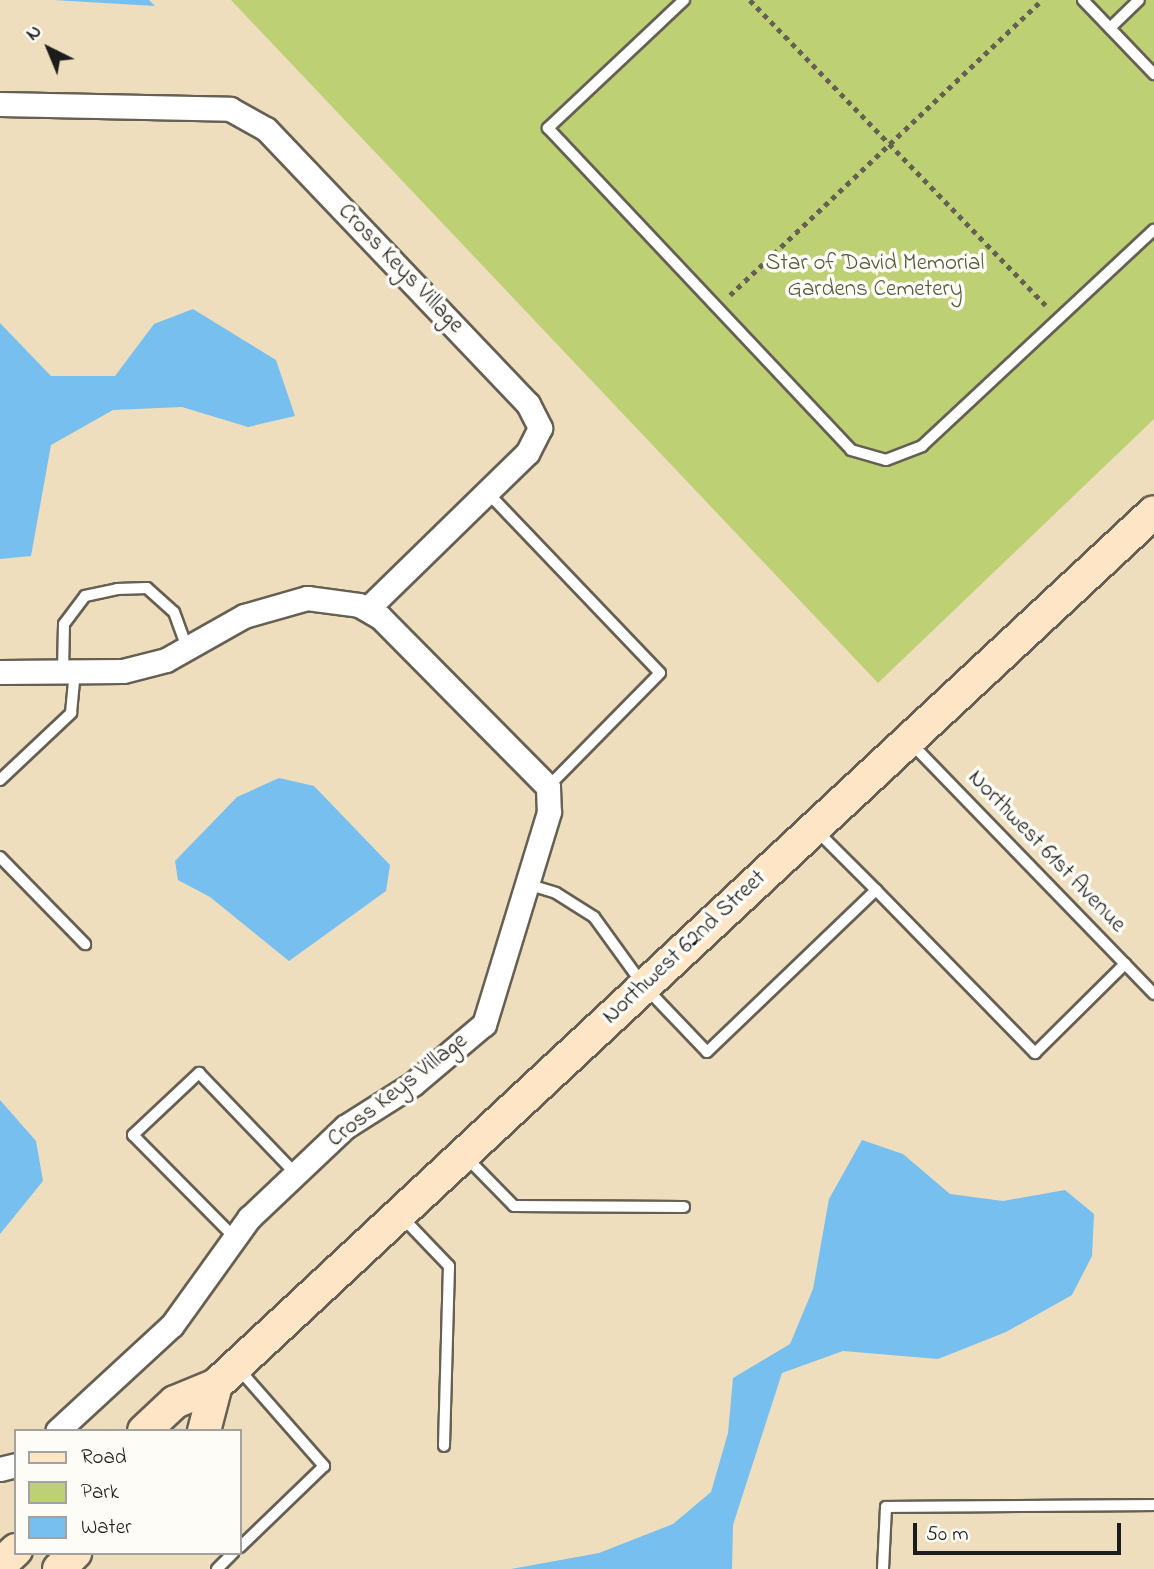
<!DOCTYPE html>
<style>
body{margin:0}
#map{position:relative;width:1154px;height:1569px;overflow:hidden;background:#eedebd;font-family:"Indie Flower",sans-serif}
div>[style]{position:absolute}
.green>*{inset:0;background:#bdd073}
.water>*{inset:0;background:#77bfef}
.path>*{height:4.5px;margin-top:-2.25px;transform-origin:0;background:repeating-linear-gradient(90deg,#666054 0 5px,transparent 0 10px)}
.roads{filter:drop-shadow(2px 0 #666054) drop-shadow(-2px 0 #666054) drop-shadow(0 2px #666054) drop-shadow(0 -2px #666054)}
.lane>*{height:10px;margin:-5px;padding:0 5px;transform-origin:5px;border-radius:5px;background:#fff}
.street>*{height:23px;margin:-11.5px;padding:0 11.5px;transform-origin:11.5px;border-radius:11.5px;background:#fff}
.secondary>*{height:32px;margin:-16px;padding:0 16px;transform-origin:16px;border-radius:16px;background:#fde5c5}
span{translate:-50% -50%;white-space:nowrap;text-align:center;line-height:1.15;-webkit-text-stroke:7px #fdfcf7;paint-order:stroke}
.park-label{font-size:23px;color:#545b3a}
.street-label{font-size:23px;color:#1c1c1c}
.legend{position:absolute;left:14px;top:1429px;width:228px;height:126px;box-sizing:border-box;background:#fdfcf7;border:2px solid #a3a29f;margin:0;padding:9px 12px;list-style:none;font-size:21px;color:#1c1c1c}
.legend li{display:flex;align-items:center;gap:14px;height:35px}
.legend b{width:35px;border:2px solid #a3a29f}
.north{position:absolute;left:14px;top:14px;width:70px;height:70px;-webkit-text-stroke:5px #fdfcf7;paint-order:stroke;rotate:317deg;font-size:19px;font-weight:700;line-height:28px;text-align:center;color:#1c1c1c}
.north::after{content:'';display:block;margin:auto;width:24px;height:32px;background:#1c1c1c;clip-path:polygon(50% 0,100% 100%,50% 72%,0 100%)}
.scale{position:absolute;left:913px;top:1523px;width:208px;height:32px;box-sizing:border-box;border:4px solid #1c1c1c;border-top:0;padding-left:9px;font-size:21px;line-height:24px;white-space:nowrap;color:#1c1c1c;-webkit-text-stroke:5px #fdfcf7;paint-order:stroke}
</style>
<div id="map">
<div class="green">
<div style="clip-path:polygon(231px 0,1154px 0,1154px 419px,878px 683px)"></div>
</div>
<div class="water">
<div style="clip-path:polygon(53px 0,149px 0,155px 6px)"></div>
<div style="clip-path:polygon(193px 309px,276px 360px,295px 416px,248px 427px,182px 407px,113px 410px,51px 445px,31px 556px,0 559px,0 323px,51px 376px,115px 376px,154px 324px)"></div>
<div style="clip-path:polygon(279px 778px,314px 786px,390px 865px,386px 891px,289px 961px,210px 897px,178px 880px,175px 861px,237px 797px)"></div>
<div style="clip-path:polygon(0 1100px,36px 1141px,43px 1181px,0 1234px)"></div>
<div style="clip-path:polygon(862px 1140px,903px 1154px,950px 1194px,1003px 1201px,1065px 1190px,1094px 1214px,1092px 1256px,1072px 1295px,1006px 1332px,938px 1359px,843px 1351px,782px 1373px,733px 1525px,732px 1569px,511px 1569px,599px 1553px,673px 1524px,711px 1492px,728px 1433px,733px 1378px,790px 1344px,813px 1289px,829px 1199px)"></div>
</div>
<div class="path">
<div style="left:750px;top:0;width:425px;rotate:45.9deg"></div>
<div style="left:730px;top:295px;width:429px;rotate:-43.4deg"></div>
</div>
<div class="roads">
<div class="lane">
<div style="left:684px;top:0;width:187px;rotate:136.7deg"></div>
<div style="left:548px;top:128px;width:442px;rotate:46.7deg"></div>
<div style="left:851px;top:450px;width:36px;rotate:16deg"></div>
<div style="left:886px;top:460px;width:39px;rotate:-21deg"></div>
<div style="left:922px;top:446px;width:317px;rotate:-43deg"></div>
<div style="left:1083px;top:0;width:103px;rotate:46.2deg"></div>
<div style="left:1110px;top:28px;width:40px;rotate:-44deg"></div>
<div style="left:487px;top:492px;width:250px;rotate:46.3deg"></div>
<div style="left:660px;top:673px;width:160px;rotate:134.5deg"></div>
<div style="left:63px;top:672px;width:48px;rotate:-88.8deg"></div>
<div style="left:64px;top:624px;width:35px;rotate:-53deg"></div>
<div style="left:85px;top:596px;width:33px;rotate:-12deg"></div>
<div style="left:117px;top:589px;width:30px;rotate:-2deg"></div>
<div style="left:147px;top:588px;width:36px;rotate:42deg"></div>
<div style="left:174px;top:612px;width:38px;rotate:70deg"></div>
<div style="left:910px;top:742px;width:351px;rotate:45.9deg"></div>
<div style="left:0;top:780px;width:98px;rotate:-43.3deg"></div>
<div style="left:71px;top:713px;width:42px;rotate:-84.6deg"></div>
<div style="left:816px;top:830px;width:85px;rotate:45deg"></div>
<div style="left:0;top:857px;width:122px;rotate:45.7deg"></div>
<div style="left:527px;top:884px;width:30px;rotate:17deg"></div>
<div style="left:556px;top:893px;width:45px;rotate:32.3deg"></div>
<div style="left:594px;top:917px;width:85px;rotate:54.1deg"></div>
<div style="left:644px;top:986px;width:91px;rotate:46.3deg"></div>
<div style="left:707px;top:1052px;width:234px;rotate:-43.8deg"></div>
<div style="left:876px;top:890px;width:228px;rotate:45.7deg"></div>
<div style="left:1035px;top:1053px;width:127px;rotate:-44.7deg"></div>
<div style="left:465px;top:1156px;width:70px;rotate:45.6deg"></div>
<div style="left:514px;top:1206px;width:170px;rotate:0.3deg"></div>
<div style="left:401px;top:1216px;width:69px;rotate:46.2deg"></div>
<div style="left:449px;top:1266px;width:180px;rotate:91.6deg"></div>
<div style="left:235px;top:1238px;width:145px;rotate:-134.7deg"></div>
<div style="left:133px;top:1135px;width:91px;rotate:-43.2deg"></div>
<div style="left:199px;top:1073px;width:140px;rotate:46.2deg"></div>
<div style="left:237px;top:1367px;width:132px;rotate:48.7deg"></div>
<div style="left:324px;top:1466px;width:117px;rotate:136deg"></div>
<div style="left:217px;top:1569px;width:23px;rotate:-45deg"></div>
<div style="left:883px;top:1569px;width:62px;rotate:-87.2deg"></div>
<div style="left:886px;top:1507px;width:268px;rotate:-0.4deg"></div>
</div>
<div class="street">
<div style="left:0;top:104px;width:230px;rotate:1.2deg"></div>
<div style="left:230px;top:109px;width:41px;rotate:29.1deg"></div>
<div style="left:266px;top:129px;width:380px;rotate:46.4deg"></div>
<div style="left:528px;top:404px;width:27px;rotate:63deg"></div>
<div style="left:540px;top:428px;width:28px;rotate:117deg"></div>
<div style="left:527px;top:453px;width:223px;rotate:135.7deg"></div>
<div style="left:0;top:672px;width:123px;rotate:-0.5deg"></div>
<div style="left:123px;top:671px;width:44px;rotate:-14.3deg"></div>
<div style="left:166px;top:660px;width:90px;rotate:-29.4deg"></div>
<div style="left:244px;top:616px;width:66px;rotate:-15.9deg"></div>
<div style="left:307px;top:598px;width:52px;rotate:7.7deg"></div>
<div style="left:359px;top:605px;width:24px;rotate:30deg"></div>
<div style="left:380px;top:617px;width:239px;rotate:45.3deg"></div>
<div style="left:548px;top:787px;width:25px;rotate:88deg"></div>
<div style="left:549px;top:812px;width:222px;rotate:107deg"></div>
<div style="left:484px;top:1024px;width:93px;rotate:139.8deg"></div>
<div style="left:413px;top:1084px;width:80px;rotate:147.7deg"></div>
<div style="left:345px;top:1127px;width:132px;rotate:136.5deg"></div>
<div style="left:249px;top:1218px;width:132px;rotate:125.7deg"></div>
<div style="left:172px;top:1325px;width:156px;rotate:137.3deg"></div>
<div style="left:0;top:1469px;width:16px;rotate:-14deg"></div>
</div>
<div class="secondary">
<div style="left:144px;top:1431px;width:42px;rotate:-43.1deg"></div>
<div style="left:175px;top:1402px;width:44px;rotate:-22.5deg"></div>
<div style="left:216px;top:1385px;width:1281px;rotate:-42.94deg"></div>
<div style="left:204px;top:1431px;width:48px;rotate:-75.4deg"></div>
<div style="left:0;top:1565px;width:22px;rotate:-43deg"></div>
<div style="left:59px;top:1569px;width:23px;rotate:-45deg"></div>
</div>
</div>
<div class="park-label">
<span style="left:875px;top:277px">Star of David Memorial<br>Gardens Cemetery</span>
</div>
<div class="street-label">
<span style="left:400px;top:269px;rotate:46deg">Cross Keys Village</span>
<span style="left:1046px;top:852px;rotate:46deg">Northwest 61st Avenue</span>
<span style="left:685px;top:948px;rotate:-43deg">Northwest 62nd Street</span>
<span style="left:398px;top:1091px;rotate:-38deg">Cross Keys Village</span>
</div>
<ul class="legend">
<li><b style="height:9px;background:#fde5c5"></b>Road</li>
<li><b style="height:19px;background:#bdd073"></b>Park</li>
<li><b style="height:19px;background:#77bfef"></b>Water</li>
</ul>
<div class="north">N</div>
<div class="scale">50 m</div>
</div>
